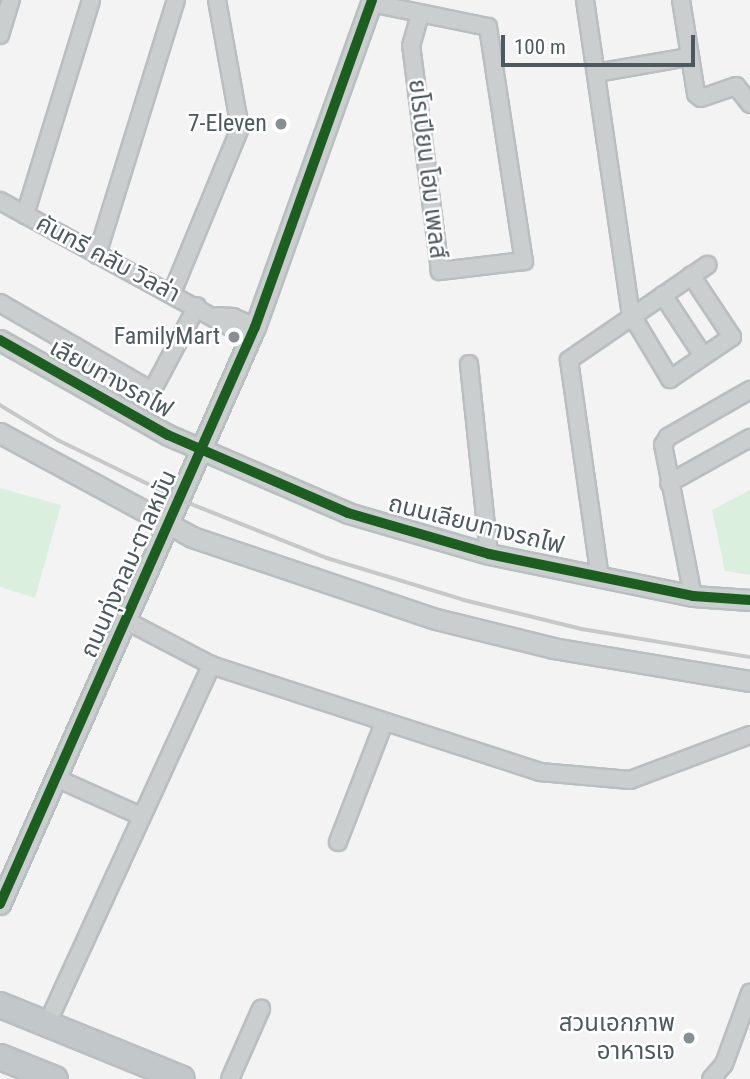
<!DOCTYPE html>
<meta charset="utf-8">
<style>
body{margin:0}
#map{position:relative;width:750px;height:1079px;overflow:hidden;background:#f3f3f3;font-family:"Roboto Condensed","Noto Sans Thai",sans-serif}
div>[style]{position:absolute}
.green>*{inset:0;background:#dbefde}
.roads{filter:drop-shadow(2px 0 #b9bec0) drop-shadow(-2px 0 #b9bec0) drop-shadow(0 2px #b9bec0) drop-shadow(0 -2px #b9bec0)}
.minor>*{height:16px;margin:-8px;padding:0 8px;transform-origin:8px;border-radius:8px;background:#cacece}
.tertiary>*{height:19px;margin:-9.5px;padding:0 9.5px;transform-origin:9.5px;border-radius:9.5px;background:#cacece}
.trunk>*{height:24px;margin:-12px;padding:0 12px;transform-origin:12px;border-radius:12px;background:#c2c8c9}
.rail>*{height:3.5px;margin:-1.75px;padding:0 1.75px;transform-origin:1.75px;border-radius:1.75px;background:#c6c8c9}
.cycleway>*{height:10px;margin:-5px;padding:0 5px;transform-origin:5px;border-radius:5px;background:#1b5e20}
.dots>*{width:19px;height:19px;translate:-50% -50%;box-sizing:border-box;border:4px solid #fff;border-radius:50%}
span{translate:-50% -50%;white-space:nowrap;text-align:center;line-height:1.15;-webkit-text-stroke:5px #fff;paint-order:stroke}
.poi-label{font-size:24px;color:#4c595d}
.right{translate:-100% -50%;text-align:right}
.street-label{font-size:24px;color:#4c595d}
.scale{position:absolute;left:501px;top:35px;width:194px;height:32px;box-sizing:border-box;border:4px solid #4c595d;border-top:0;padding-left:9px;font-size:21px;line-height:24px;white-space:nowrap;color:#4c595d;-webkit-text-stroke:5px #fff;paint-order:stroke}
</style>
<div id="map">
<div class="green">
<div style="clip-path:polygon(0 488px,61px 505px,35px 598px,0 587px)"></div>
<div style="clip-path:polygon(750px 490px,750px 575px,725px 571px,712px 510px)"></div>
</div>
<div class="roads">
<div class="minor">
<div style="left:585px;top:0;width:317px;rotate:81.7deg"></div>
<div style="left:631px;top:314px;width:76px;rotate:59deg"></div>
<div style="left:670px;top:379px;width:75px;rotate:-34.1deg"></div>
<div style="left:732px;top:337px;width:74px;rotate:-123.5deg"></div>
<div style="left:681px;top:0;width:95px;rotate:80.9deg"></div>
<div style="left:696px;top:94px;width:6px;rotate:39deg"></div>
<div style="left:701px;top:98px;width:37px;rotate:-19deg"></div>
<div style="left:736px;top:86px;width:23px;rotate:52deg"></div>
<div style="left:371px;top:3px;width:119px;rotate:11.6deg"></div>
<div style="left:488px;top:27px;width:237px;rotate:81.3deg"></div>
<div style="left:524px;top:261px;width:85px;rotate:173.2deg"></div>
<div style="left:440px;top:271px;width:227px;rotate:-97.3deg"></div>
<div style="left:411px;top:46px;width:32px;rotate:-74deg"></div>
<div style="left:0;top:35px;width:37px;rotate:-73deg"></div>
<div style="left:596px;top:73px;width:93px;rotate:-9.9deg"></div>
<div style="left:0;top:201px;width:285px;rotate:28.7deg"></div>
<div style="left:25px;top:215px;width:225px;rotate:-72.9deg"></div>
<div style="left:97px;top:255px;width:267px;rotate:-72.8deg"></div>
<div style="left:172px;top:293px;width:178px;rotate:-67.6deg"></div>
<div style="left:240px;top:128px;width:130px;rotate:-100.2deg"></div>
<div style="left:663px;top:295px;width:73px;rotate:56.7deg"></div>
<div style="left:0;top:303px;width:176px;rotate:30.1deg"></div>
<div style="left:152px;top:391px;width:96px;rotate:-62.1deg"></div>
<div style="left:218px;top:316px;width:15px;rotate:4deg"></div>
<div style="left:233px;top:317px;width:24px;rotate:24deg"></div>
<div style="left:469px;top:364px;width:191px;rotate:84deg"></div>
<div style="left:669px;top:483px;width:93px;rotate:-29.1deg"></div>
<div style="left:600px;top:578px;width:220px;rotate:-98.1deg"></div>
<div style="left:569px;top:360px;width:168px;rotate:-34.5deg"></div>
<div style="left:693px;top:596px;width:154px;rotate:-101.2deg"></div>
<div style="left:663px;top:445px;width:9px;rotate:-58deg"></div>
<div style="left:668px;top:437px;width:95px;rotate:-29.8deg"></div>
<div style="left:127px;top:621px;width:95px;rotate:27.6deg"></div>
<div style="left:211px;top:665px;width:346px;rotate:18deg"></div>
<div style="left:540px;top:772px;width:90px;rotate:5.1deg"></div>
<div style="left:630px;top:780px;width:128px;rotate:-20.6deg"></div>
<div style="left:56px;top:778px;width:93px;rotate:24.1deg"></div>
<div style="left:338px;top:842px;width:128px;rotate:-68.9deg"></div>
<div style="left:47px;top:1024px;width:395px;rotate:-65.4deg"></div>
<div style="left:230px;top:1079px;width:77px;rotate:-66.1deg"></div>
<div style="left:711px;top:1079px;width:20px;rotate:-49deg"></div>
<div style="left:724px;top:1064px;width:76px;rotate:-69.9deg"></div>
</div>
<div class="tertiary">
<div style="left:0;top:340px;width:193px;rotate:29.5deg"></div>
<div style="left:168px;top:435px;width:196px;rotate:23.4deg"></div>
<div style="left:348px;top:513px;width:147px;rotate:16.2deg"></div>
<div style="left:489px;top:554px;width:208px;rotate:11.6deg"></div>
<div style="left:693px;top:596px;width:57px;rotate:4deg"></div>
<div style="left:0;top:433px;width:218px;rotate:28.4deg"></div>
<div style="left:192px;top:537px;width:257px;rotate:18.6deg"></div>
<div style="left:436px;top:619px;width:121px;rotate:13.9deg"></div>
<div style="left:553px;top:648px;width:200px;rotate:9.5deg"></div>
<div style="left:0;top:904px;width:631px;rotate:-66.16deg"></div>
<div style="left:255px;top:327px;width:347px;rotate:-70.3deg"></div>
</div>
<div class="trunk">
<div style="left:0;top:1005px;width:196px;rotate:22.1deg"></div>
<div style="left:0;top:1057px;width:59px;rotate:21.8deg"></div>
</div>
</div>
<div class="rail">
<div style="left:0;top:405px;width:68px;rotate:31.1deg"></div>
<div style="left:58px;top:440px;width:137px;rotate:26deg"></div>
<div style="left:181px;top:500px;width:157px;rotate:21.7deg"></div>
<div style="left:327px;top:558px;width:143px;rotate:17deg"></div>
<div style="left:464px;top:600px;width:122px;rotate:13.8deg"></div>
<div style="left:582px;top:629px;width:170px;rotate:9.5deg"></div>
</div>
<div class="cycleway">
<div style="left:0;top:340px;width:193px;rotate:29.5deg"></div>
<div style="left:168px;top:435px;width:196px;rotate:23.4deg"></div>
<div style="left:348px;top:513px;width:147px;rotate:16.2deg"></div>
<div style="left:489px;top:554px;width:208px;rotate:11.6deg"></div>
<div style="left:693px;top:596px;width:57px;rotate:4deg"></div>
<div style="left:0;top:904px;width:631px;rotate:-66.16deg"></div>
<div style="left:255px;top:327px;width:347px;rotate:-70.3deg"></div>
</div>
<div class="dots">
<div style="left:281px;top:124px;background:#868f92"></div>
<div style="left:234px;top:337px;background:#868f92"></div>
<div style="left:689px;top:1038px;background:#868f92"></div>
</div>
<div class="poi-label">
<span class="right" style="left:267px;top:124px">7-Eleven</span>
<span class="right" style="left:220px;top:337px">FamilyMart</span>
<span class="right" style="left:675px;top:1038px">สวนเอกภาพ<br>อาหารเจ</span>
</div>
<div class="street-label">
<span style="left:427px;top:169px;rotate:83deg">ยโรเปียน โฮม เพลส์</span>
<span style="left:108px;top:259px;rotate:28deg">คันทรี คลับ วิลล่า</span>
<span style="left:111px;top:379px;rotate:29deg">เลียบทางรถไฟ</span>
<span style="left:476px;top:525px;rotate:14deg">ถนนเลียบทางรถไฟ</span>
<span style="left:129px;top:564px;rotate:-66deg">ถนนทุ่งกลม-ตาลหมัน</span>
</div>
<div class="scale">100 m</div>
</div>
